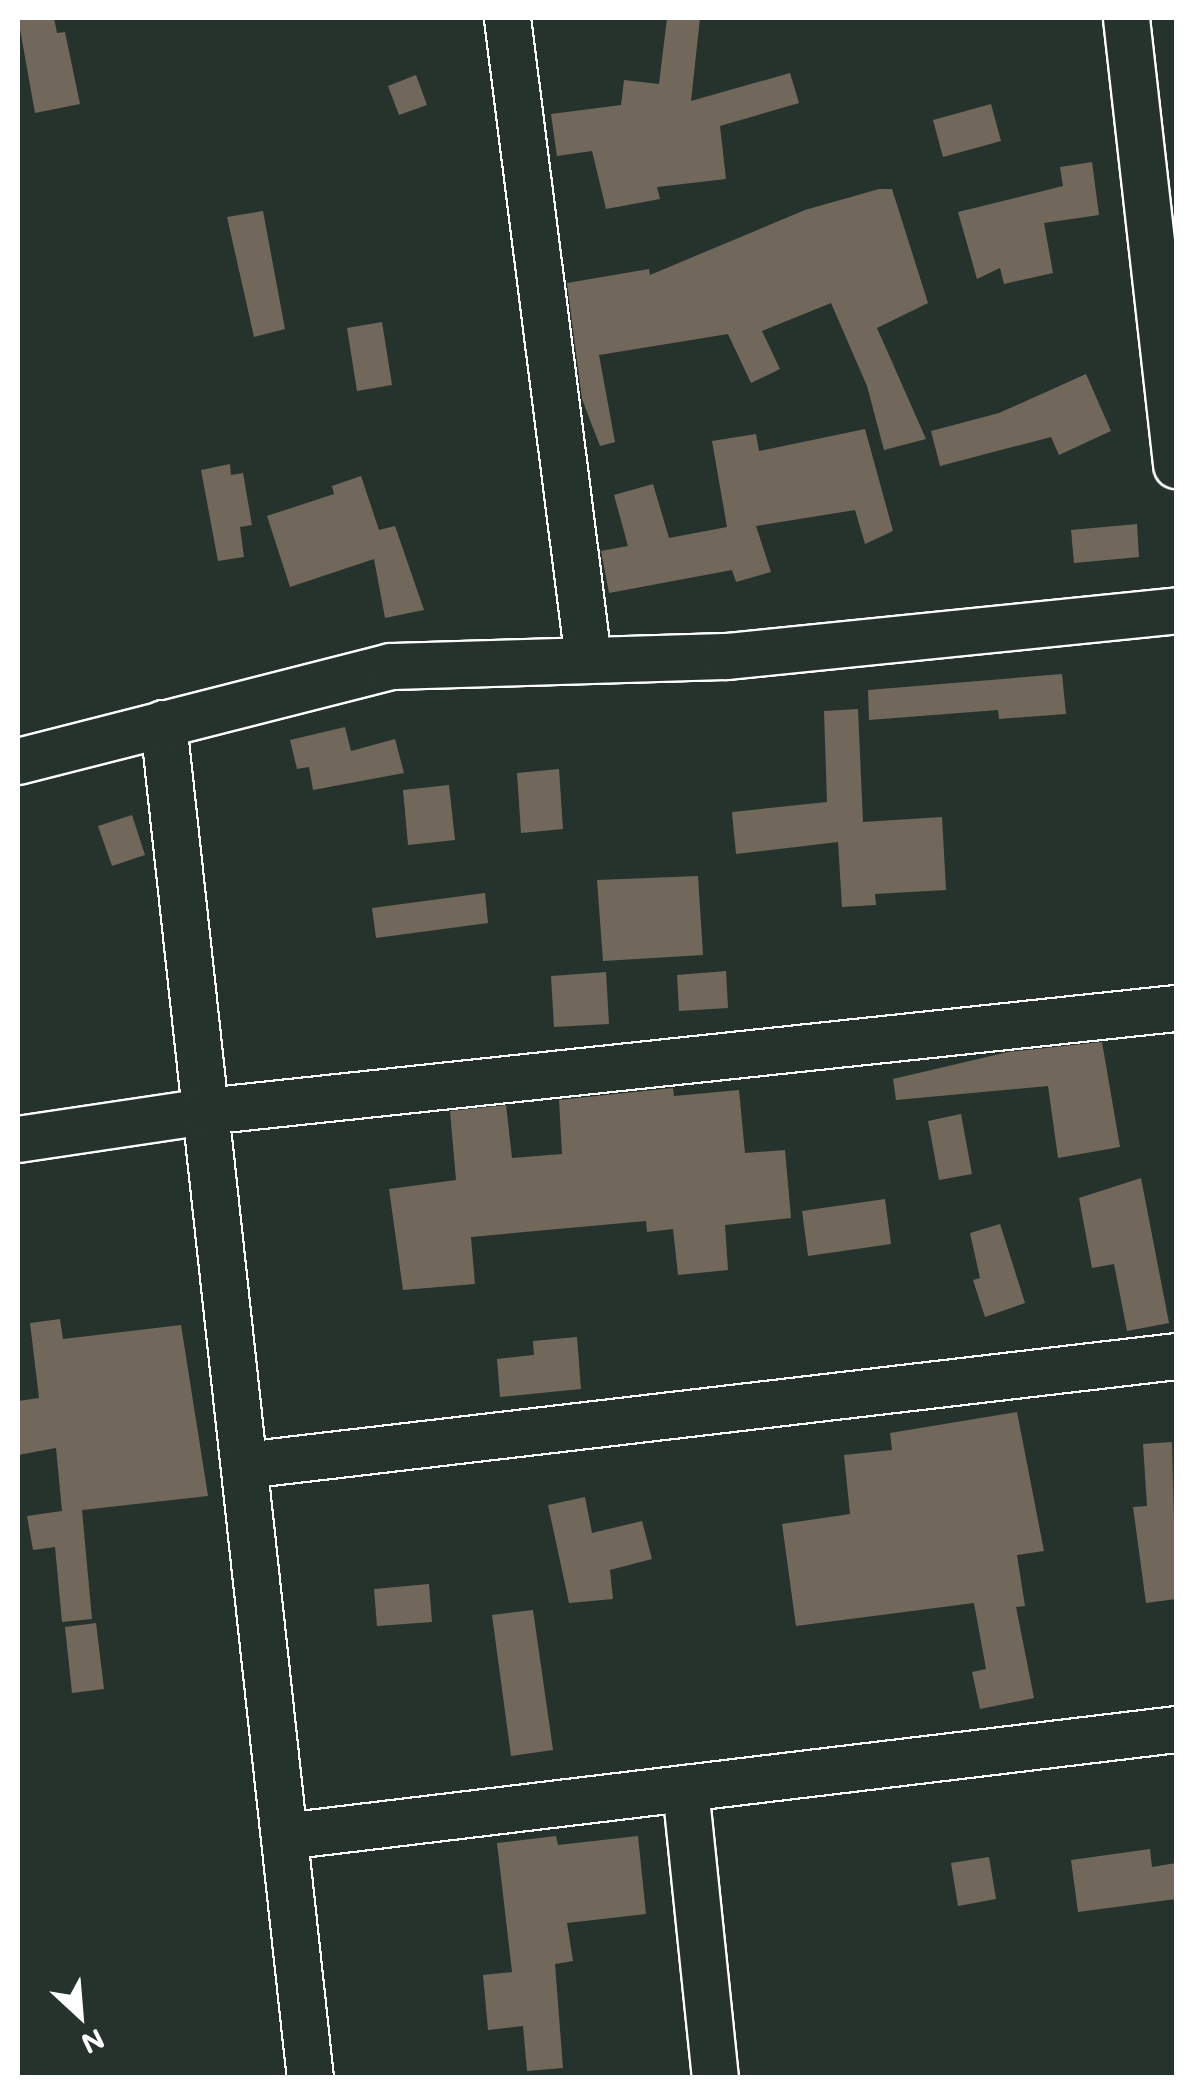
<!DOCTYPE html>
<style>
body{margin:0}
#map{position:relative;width:1194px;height:2095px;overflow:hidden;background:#26332d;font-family:Mali,sans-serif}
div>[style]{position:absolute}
.building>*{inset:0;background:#72675b}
.roads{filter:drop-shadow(2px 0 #fff) drop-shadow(-2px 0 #fff) drop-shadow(0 2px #fff) drop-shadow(0 -2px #fff)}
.minor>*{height:45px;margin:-22.5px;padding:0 22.5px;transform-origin:22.5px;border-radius:22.5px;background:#26332d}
span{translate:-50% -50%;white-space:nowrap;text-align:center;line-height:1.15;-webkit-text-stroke:8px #26332d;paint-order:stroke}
.frame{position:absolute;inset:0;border:20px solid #fff;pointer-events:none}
.north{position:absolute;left:30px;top:1965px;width:100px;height:100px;-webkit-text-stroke:8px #26332d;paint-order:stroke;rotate:154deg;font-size:28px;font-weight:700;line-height:40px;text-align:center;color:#fff}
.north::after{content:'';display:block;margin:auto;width:35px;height:45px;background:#fff;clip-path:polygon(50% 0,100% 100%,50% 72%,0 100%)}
</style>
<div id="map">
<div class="building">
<div style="clip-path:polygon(18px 18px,54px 18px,57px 33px,65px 32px,80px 104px,35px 113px)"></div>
<div style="clip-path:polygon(667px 18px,700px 18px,691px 101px,790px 73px,799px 103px,720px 126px,726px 179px,657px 187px,660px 199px,606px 209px,592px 151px,557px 156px,551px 114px,621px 105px,624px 80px,659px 84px)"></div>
<div style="clip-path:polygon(416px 75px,427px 105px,399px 115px,388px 86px)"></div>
<div style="clip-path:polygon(991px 104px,1001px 141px,943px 157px,933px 120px)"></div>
<div style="clip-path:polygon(1092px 162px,1099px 215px,1044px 223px,1053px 273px,1004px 284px,1000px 268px,977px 279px,958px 212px,1063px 186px,1060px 167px)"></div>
<div style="clip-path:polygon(879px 189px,892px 189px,928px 303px,877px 328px,926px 439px,884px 450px,867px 386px,831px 303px,762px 331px,780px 369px,751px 383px,728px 334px,599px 355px,615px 442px,600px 446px,582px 399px,567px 283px,649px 269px,650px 275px,805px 210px)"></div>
<div style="clip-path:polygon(263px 211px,285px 329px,254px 337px,227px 217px)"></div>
<div style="clip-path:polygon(382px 322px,392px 385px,357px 391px,347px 328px)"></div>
<div style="clip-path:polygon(1086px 374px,1111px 431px,1059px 455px,1051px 437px,940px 466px,931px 431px,999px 413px)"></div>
<div style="clip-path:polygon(865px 429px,893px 531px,865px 544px,855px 510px,756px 526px,771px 572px,736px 582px,732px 570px,609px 593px,601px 551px,628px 546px,614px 495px,653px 484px,669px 538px,727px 527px,712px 441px,756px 434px,759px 451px)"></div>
<div style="clip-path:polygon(230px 464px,231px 475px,243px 473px,252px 525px,240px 527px,244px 557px,218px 561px,201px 470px)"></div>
<div style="clip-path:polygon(361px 476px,379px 530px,395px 526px,424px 610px,385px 618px,374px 559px,290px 587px,267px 516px,334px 494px,332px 486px)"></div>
<div style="clip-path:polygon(1137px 524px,1139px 557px,1074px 563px,1071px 530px)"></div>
<div style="clip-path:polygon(1062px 674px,1066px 714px,999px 719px,998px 710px,869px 720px,868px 690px)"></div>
<div style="clip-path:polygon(858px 709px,863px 822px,942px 817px,946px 890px,875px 894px,876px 905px,842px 907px,838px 842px,736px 854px,732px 812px,827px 802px,824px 711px)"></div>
<div style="clip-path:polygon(345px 727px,351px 751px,395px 739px,404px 773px,313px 790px,309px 767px,297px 769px,290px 740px)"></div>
<div style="clip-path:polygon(559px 769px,563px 829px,521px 833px,517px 773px)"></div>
<div style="clip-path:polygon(449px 785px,455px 840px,408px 845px,403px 790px)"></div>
<div style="clip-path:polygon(132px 815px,145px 855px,112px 866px,98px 826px)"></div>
<div style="clip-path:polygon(698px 876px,703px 955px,603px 961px,597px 880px)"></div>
<div style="clip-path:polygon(485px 893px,488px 923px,376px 938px,372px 908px)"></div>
<div style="clip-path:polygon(726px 971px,728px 1008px,679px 1011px,677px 975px)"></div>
<div style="clip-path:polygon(606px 972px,609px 1024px,554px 1027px,551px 976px)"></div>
<div style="clip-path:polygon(1102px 1042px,1120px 1147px,1058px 1158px,1048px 1086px,896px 1100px,893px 1079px,1008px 1052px)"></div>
<div style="clip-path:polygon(673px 1088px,674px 1096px,739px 1090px,745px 1153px,785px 1150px,791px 1218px,725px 1225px,728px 1270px,678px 1275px,673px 1229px,647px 1232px,646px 1221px,471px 1237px,475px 1284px,403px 1290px,389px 1189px,456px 1180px,450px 1111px,506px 1105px,512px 1158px,562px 1154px,559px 1100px)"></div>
<div style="clip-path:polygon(961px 1114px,972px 1174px,939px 1180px,928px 1121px)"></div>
<div style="clip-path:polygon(1141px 1178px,1169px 1323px,1127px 1331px,1114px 1264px,1092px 1268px,1079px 1198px)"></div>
<div style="clip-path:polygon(885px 1199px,891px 1244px,808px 1256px,802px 1211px)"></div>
<div style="clip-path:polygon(1000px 1224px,1025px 1303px,985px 1317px,973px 1280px,980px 1278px,970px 1233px)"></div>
<div style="clip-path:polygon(60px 1319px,63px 1339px,181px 1325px,208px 1496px,82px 1510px,92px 1619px,62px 1622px,55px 1547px,33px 1550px,27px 1516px,62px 1511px,56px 1448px,18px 1455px,18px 1401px,39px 1398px,30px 1323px)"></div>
<div style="clip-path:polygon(577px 1337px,581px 1389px,500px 1397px,497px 1359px,534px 1355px,533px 1341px)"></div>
<div style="clip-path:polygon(1017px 1412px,1044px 1551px,1017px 1555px,1025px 1606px,1016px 1607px,1034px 1698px,980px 1709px,972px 1672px,986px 1669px,974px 1603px,796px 1626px,782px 1524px,850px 1514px,844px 1455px,892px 1450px,890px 1433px)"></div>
<div style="clip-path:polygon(1172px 1442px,1176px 1599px,1146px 1603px,1133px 1507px,1147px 1506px,1143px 1444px)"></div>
<div style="clip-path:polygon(585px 1497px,592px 1533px,642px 1521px,652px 1559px,610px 1570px,613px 1599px,569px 1603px,548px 1505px)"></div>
<div style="clip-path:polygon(429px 1584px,432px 1622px,377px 1626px,374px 1589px)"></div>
<div style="clip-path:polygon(533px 1610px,553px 1750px,511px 1756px,492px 1615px)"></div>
<div style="clip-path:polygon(96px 1623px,104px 1689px,72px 1693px,65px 1627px)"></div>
<div style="clip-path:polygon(556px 1836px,558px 1845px,638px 1836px,646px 1914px,567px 1923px,573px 1961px,555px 1964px,563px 2068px,527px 2071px,523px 2026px,488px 2030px,483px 1975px,512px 1972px,497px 1843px)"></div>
<div style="clip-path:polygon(1150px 1849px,1152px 1867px,1176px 1863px,1176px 1899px,1078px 1912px,1071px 1860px)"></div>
<div style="clip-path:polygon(989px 1857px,996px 1899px,958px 1906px,951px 1863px)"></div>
</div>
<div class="roads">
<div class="minor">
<div style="left:507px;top:18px;width:646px;rotate:82.8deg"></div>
<div style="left:1126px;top:18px;width:450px;rotate:83.6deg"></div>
<div style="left:163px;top:723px;width:1363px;rotate:83.81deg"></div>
<div style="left:18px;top:761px;width:384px;rotate:-14.3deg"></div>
<div style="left:390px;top:666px;width:336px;rotate:-1.7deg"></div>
<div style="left:726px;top:656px;width:452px;rotate:-5.8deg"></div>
<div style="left:18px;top:1139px;width:189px;rotate:-8.5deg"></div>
<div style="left:205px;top:1111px;width:976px;rotate:-6.06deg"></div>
<div style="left:244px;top:1465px;width:938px;rotate:-6.67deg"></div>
<div style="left:685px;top:1788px;width:292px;rotate:84.1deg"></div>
<div style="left:284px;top:1836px;width:898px;rotate:-6.84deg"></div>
</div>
</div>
<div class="frame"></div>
<div class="north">N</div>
</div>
